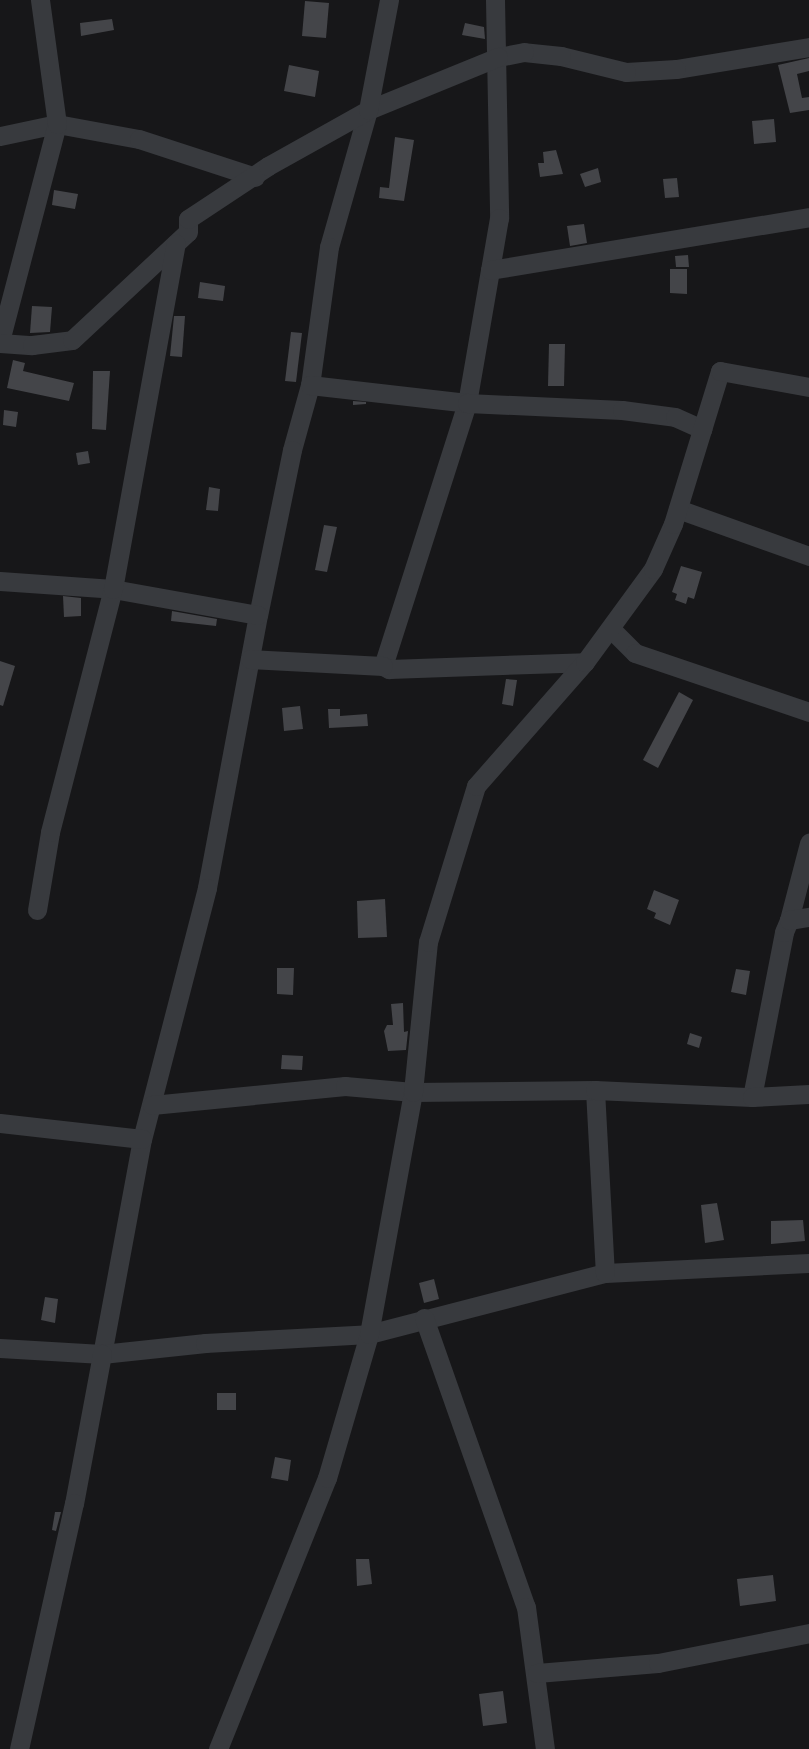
<!DOCTYPE html>
<style>
body{margin:0}
#map{position:relative;width:809px;height:1749px;overflow:hidden;background:#171719;font-family:Signika,sans-serif}
div>[style]{position:absolute}
.building>*{inset:0;background:#444549}
.minor>*{height:19px;margin:-9.5px;padding:0 9.5px;transform-origin:9.5px;border-radius:9.5px;background:#383a3e}
span{translate:-50% -50%;white-space:nowrap;text-align:center;line-height:1.15;-webkit-text-stroke:4px #121214;paint-order:stroke}
</style>
<div id="map">
<div class="building">
<div style="clip-path:polygon(305px 1px,329px 3px,326px 38px,302px 36px)"></div>
<div style="clip-path:polygon(112px 19px,114px 30px,81px 36px,80px 23px)"></div>
<div style="clip-path:polygon(465px 23px,484px 27px,485px 39px,462px 35px)"></div>
<div style="clip-path:polygon(809px 58px,809px 71px,797px 74px,802px 98px,809px 97px,809px 110px,790px 113px,778px 65px)"></div>
<div style="clip-path:polygon(289px 65px,319px 71px,315px 97px,284px 91px)"></div>
<div style="clip-path:polygon(774px 119px,776px 142px,754px 144px,752px 121px)"></div>
<div style="clip-path:polygon(395px 137px,414px 140px,404px 201px,379px 198px,380px 187px,389px 188px)"></div>
<div style="clip-path:polygon(556px 150px,563px 174px,540px 177px,538px 163px,544px 163px,543px 152px)"></div>
<div style="clip-path:polygon(598px 168px,601px 182px,585px 187px,580px 174px)"></div>
<div style="clip-path:polygon(677px 178px,679px 197px,665px 198px,663px 179px)"></div>
<div style="clip-path:polygon(54px 190px,78px 194px,75px 209px,52px 205px)"></div>
<div style="clip-path:polygon(584px 224px,587px 243px,570px 246px,567px 226px)"></div>
<div style="clip-path:polygon(688px 255px,689px 267px,676px 267px,675px 256px)"></div>
<div style="clip-path:polygon(670px 269px,687px 269px,687px 294px,670px 293px)"></div>
<div style="clip-path:polygon(200px 282px,225px 286px,223px 301px,198px 298px)"></div>
<div style="clip-path:polygon(32px 306px,52px 307px,50px 332px,30px 333px)"></div>
<div style="clip-path:polygon(174px 316px,185px 316px,182px 357px,170px 356px)"></div>
<div style="clip-path:polygon(291px 332px,302px 333px,296px 382px,285px 381px)"></div>
<div style="clip-path:polygon(549px 344px,565px 344px,564px 386px,548px 386px)"></div>
<div style="clip-path:polygon(13px 360px,25px 363px,23px 371px,74px 383px,69px 401px,7px 388px)"></div>
<div style="clip-path:polygon(93px 371px,110px 371px,106px 430px,92px 429px)"></div>
<div style="clip-path:polygon(353px 401px,366px 402px,366px 404px,353px 405px)"></div>
<div style="clip-path:polygon(4px 410px,18px 412px,16px 427px,3px 425px)"></div>
<div style="clip-path:polygon(88px 451px,90px 463px,78px 465px,76px 453px)"></div>
<div style="clip-path:polygon(209px 487px,220px 489px,218px 511px,206px 510px)"></div>
<div style="clip-path:polygon(324px 525px,337px 527px,327px 572px,315px 570px)"></div>
<div style="clip-path:polygon(681px 566px,702px 572px,694px 599px,688px 597px,686px 604px,675px 600px,677px 594px,672px 592px)"></div>
<div style="clip-path:polygon(63px 596px,81px 598px,81px 616px,64px 617px)"></div>
<div style="clip-path:polygon(172px 611px,217px 619px,216px 626px,171px 621px)"></div>
<div style="clip-path:polygon(0 661px,15px 666px,3px 706px,0 705px)"></div>
<div style="clip-path:polygon(506px 679px,517px 680px,513px 706px,502px 704px)"></div>
<div style="clip-path:polygon(679px 692px,693px 700px,658px 768px,643px 760px)"></div>
<div style="clip-path:polygon(300px 706px,303px 729px,284px 731px,282px 708px)"></div>
<div style="clip-path:polygon(328px 709px,340px 709px,340px 716px,367px 714px,368px 726px,329px 728px)"></div>
<div style="clip-path:polygon(654px 890px,679px 900px,670px 925px,654px 918px,656px 913px,647px 909px)"></div>
<div style="clip-path:polygon(385px 899px,387px 937px,358px 938px,357px 901px)"></div>
<div style="clip-path:polygon(277px 968px,294px 968px,293px 995px,277px 994px)"></div>
<div style="clip-path:polygon(736px 969px,750px 971px,746px 995px,731px 992px)"></div>
<div style="clip-path:polygon(403px 1003px,404px 1032px,408px 1031px,406px 1050px,388px 1051px,384px 1031px,387px 1025px,393px 1025px,391px 1004px)"></div>
<div style="clip-path:polygon(690px 1033px,702px 1037px,699px 1048px,687px 1044px)"></div>
<div style="clip-path:polygon(282px 1055px,303px 1056px,302px 1070px,281px 1069px)"></div>
<div style="clip-path:polygon(717px 1203px,724px 1240px,705px 1243px,701px 1205px)"></div>
<div style="clip-path:polygon(803px 1220px,805px 1241px,771px 1244px,771px 1221px)"></div>
<div style="clip-path:polygon(434px 1279px,439px 1299px,424px 1303px,419px 1283px)"></div>
<div style="clip-path:polygon(45px 1297px,58px 1299px,55px 1323px,41px 1320px)"></div>
<div style="clip-path:polygon(217px 1393px,236px 1393px,236px 1410px,217px 1410px)"></div>
<div style="clip-path:polygon(275px 1457px,291px 1460px,288px 1481px,271px 1478px)"></div>
<div style="clip-path:polygon(55px 1512px,61px 1512px,56px 1531px,52px 1530px)"></div>
<div style="clip-path:polygon(356px 1559px,369px 1559px,372px 1584px,357px 1586px)"></div>
<div style="clip-path:polygon(773px 1575px,776px 1601px,740px 1606px,737px 1579px)"></div>
<div style="clip-path:polygon(503px 1691px,507px 1723px,483px 1726px,479px 1694px)"></div>
</div>
<div class="minor">
<div style="left:495px;top:0;width:218px;rotate:88.9deg"></div>
<div style="left:499px;top:218px;width:188px;rotate:99.8deg"></div>
<div style="left:467px;top:403px;width:276px;rotate:107.7deg"></div>
<div style="left:383px;top:666px;width:7px;rotate:27deg"></div>
<div style="left:389px;top:669px;width:196px;rotate:-2deg"></div>
<div style="left:809px;top:47px;width:135px;rotate:170.6deg"></div>
<div style="left:676px;top:69px;width:50px;rotate:176.6deg"></div>
<div style="left:626px;top:72px;width:67px;rotate:-166.2deg"></div>
<div style="left:561px;top:56px;width:37px;rotate:-174deg"></div>
<div style="left:524px;top:52px;width:26px;rotate:169deg"></div>
<div style="left:498px;top:57px;width:140px;rotate:157.8deg"></div>
<div style="left:368px;top:110px;width:142px;rotate:105.9deg"></div>
<div style="left:329px;top:247px;width:139px;rotate:97.8deg"></div>
<div style="left:310px;top:385px;width:67px;rotate:105.5deg"></div>
<div style="left:292px;top:450px;width:168px;rotate:101.6deg"></div>
<div style="left:258px;top:615px;width:278px;rotate:100.6deg"></div>
<div style="left:207px;top:888px;width:259px;rotate:104.5deg"></div>
<div style="left:142px;top:1139px;width:219px;rotate:100.5deg"></div>
<div style="left:102px;top:1354px;width:104px;rotate:-6.1deg"></div>
<div style="left:205px;top:1343px;width:164px;rotate:-3.1deg"></div>
<div style="left:369px;top:1334px;width:244px;rotate:-14.5deg"></div>
<div style="left:605px;top:1273px;width:204px;rotate:-2.8deg"></div>
<div style="left:0;top:136px;width:58px;rotate:-11.9deg"></div>
<div style="left:57px;top:124px;width:83px;rotate:10.4deg"></div>
<div style="left:139px;top:139px;width:122px;rotate:18.1deg"></div>
<div style="left:490px;top:270px;width:323px;rotate:-9.4deg"></div>
<div style="left:0;top:341px;width:224px;rotate:-75.3deg"></div>
<div style="left:57px;top:124px;width:125px;rotate:-97.8deg"></div>
<div style="left:0;top:343px;width:32px;rotate:4deg"></div>
<div style="left:32px;top:345px;width:40px;rotate:-7.1deg"></div>
<div style="left:72px;top:340px;width:158px;rotate:-43deg"></div>
<div style="left:188px;top:232px;width:13px;rotate:-90deg"></div>
<div style="left:188px;top:219px;width:96px;rotate:-33.5deg"></div>
<div style="left:268px;top:166px;width:115px;rotate:-29.2deg"></div>
<div style="left:368px;top:110px;width:112px;rotate:-79.2deg"></div>
<div style="left:310px;top:385px;width:158px;rotate:6.5deg"></div>
<div style="left:467px;top:403px;width:155px;rotate:2.6deg"></div>
<div style="left:622px;top:410px;width:53px;rotate:7.5deg"></div>
<div style="left:675px;top:417px;width:30px;rotate:24deg"></div>
<div style="left:678px;top:509px;width:139px;rotate:19.7deg"></div>
<div style="left:0;top:581px;width:113px;rotate:4deg"></div>
<div style="left:113px;top:589px;width:147px;rotate:10.2deg"></div>
<div style="left:611px;top:629px;width:34px;rotate:45deg"></div>
<div style="left:635px;top:653px;width:184px;rotate:18.7deg"></div>
<div style="left:250px;top:659px;width:133px;rotate:3deg"></div>
<div style="left:37px;top:910px;width:79px;rotate:-80.5deg"></div>
<div style="left:50px;top:832px;width:251px;rotate:-75.5deg"></div>
<div style="left:113px;top:589px;width:351px;rotate:-79.7deg"></div>
<div style="left:789px;top:920px;width:80px;rotate:-75.4deg"></div>
<div style="left:595px;top:1090px;width:183px;rotate:86.9deg"></div>
<div style="left:752px;top:1097px;width:168px;rotate:-79deg"></div>
<div style="left:784px;top:932px;width:13px;rotate:-67deg"></div>
<div style="left:789px;top:920px;width:20px;rotate:-9deg"></div>
<div style="left:152px;top:1105px;width:194px;rotate:-5.6deg"></div>
<div style="left:345px;top:1086px;width:68px;rotate:5deg"></div>
<div style="left:413px;top:1092px;width:182px;rotate:-0.6deg"></div>
<div style="left:595px;top:1090px;width:157px;rotate:2.6deg"></div>
<div style="left:752px;top:1097px;width:57px;rotate:-3deg"></div>
<div style="left:0;top:1123px;width:143px;rotate:6.4deg"></div>
<div style="left:424px;top:1318px;width:306px;rotate:70.6deg"></div>
<div style="left:526px;top:1607px;width:143px;rotate:82.4deg"></div>
<div style="left:0;top:1348px;width:102px;rotate:3.4deg"></div>
<div style="left:102px;top:1354px;width:152px;rotate:100.6deg"></div>
<div style="left:74px;top:1503px;width:252px;rotate:102.6deg"></div>
<div style="left:537px;top:1673px;width:121px;rotate:-4.7deg"></div>
<div style="left:658px;top:1663px;width:154px;rotate:-11.2deg"></div>
<div style="left:218px;top:1749px;width:292px;rotate:-68.1deg"></div>
<div style="left:327px;top:1478px;width:150px;rotate:-73.7deg"></div>
<div style="left:369px;top:1334px;width:246px;rotate:-79.7deg"></div>
<div style="left:413px;top:1092px;width:151px;rotate:-84.3deg"></div>
<div style="left:428px;top:942px;width:163px;rotate:-72.9deg"></div>
<div style="left:476px;top:786px;width:165px;rotate:-48.7deg"></div>
<div style="left:585px;top:662px;width:115px;rotate:-53.8deg"></div>
<div style="left:653px;top:569px;width:49px;rotate:-66deg"></div>
<div style="left:673px;top:524px;width:160px;rotate:-72.9deg"></div>
<div style="left:720px;top:371px;width:90px;rotate:10.2deg"></div>
</div>
</div>
